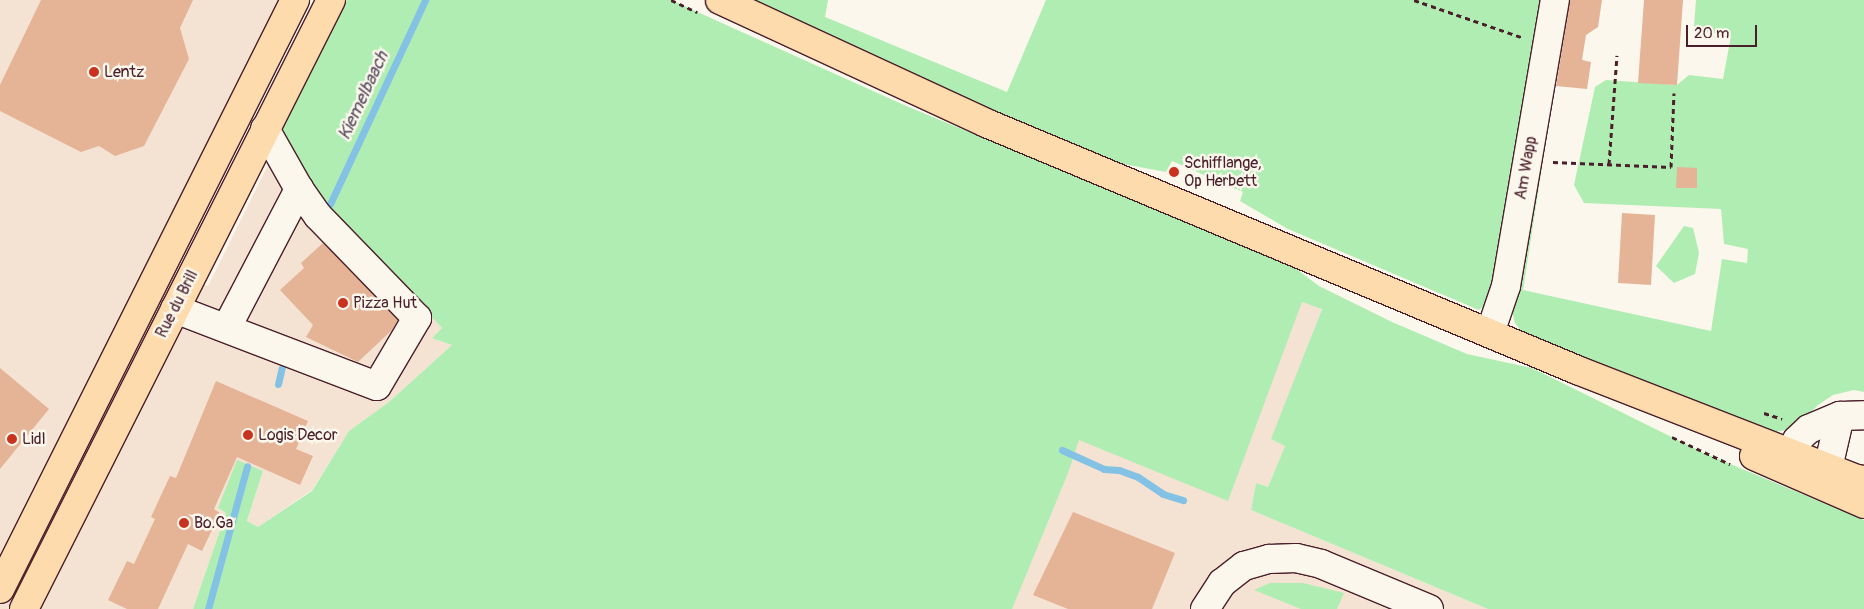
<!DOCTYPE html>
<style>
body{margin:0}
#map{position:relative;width:1864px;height:609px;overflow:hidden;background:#fbf7ec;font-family:Pangolin,sans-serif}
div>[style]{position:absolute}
.built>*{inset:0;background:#f4e3d2}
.green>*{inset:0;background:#b0edb3}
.stream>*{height:7px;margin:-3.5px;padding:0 3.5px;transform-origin:3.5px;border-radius:3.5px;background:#83c2e4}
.building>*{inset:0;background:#e5b396}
.path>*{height:3px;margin-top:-1.5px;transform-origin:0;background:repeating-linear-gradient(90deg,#4a1f2b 0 5px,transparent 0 9px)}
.roads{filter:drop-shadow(1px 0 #4a1f2b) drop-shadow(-1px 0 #4a1f2b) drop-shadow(0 1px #4a1f2b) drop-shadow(0 -1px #4a1f2b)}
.minor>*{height:28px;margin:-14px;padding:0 14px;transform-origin:14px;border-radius:14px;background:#fbf7ec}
.major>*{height:28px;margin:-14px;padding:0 14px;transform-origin:14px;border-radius:14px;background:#fedbac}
.highway>*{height:28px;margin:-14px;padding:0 14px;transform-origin:14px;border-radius:14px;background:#fedbac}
.dots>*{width:14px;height:14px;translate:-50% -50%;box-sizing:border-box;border:2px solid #fbf7ec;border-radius:50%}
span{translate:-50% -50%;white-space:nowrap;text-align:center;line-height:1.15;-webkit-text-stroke:5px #fbf7ec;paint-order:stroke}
.poi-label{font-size:16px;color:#4a1f2b}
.left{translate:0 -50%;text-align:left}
.street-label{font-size:16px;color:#4a1f2b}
.water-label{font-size:18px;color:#5b5062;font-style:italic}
.scale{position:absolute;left:1686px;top:25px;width:71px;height:22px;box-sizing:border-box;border:2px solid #4a1f2b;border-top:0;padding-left:6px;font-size:15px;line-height:18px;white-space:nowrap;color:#4a1f2b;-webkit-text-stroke:4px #fbf7ec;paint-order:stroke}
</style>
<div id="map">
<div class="built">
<div style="clip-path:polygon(0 0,284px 0,153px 265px,208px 286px,280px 141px,313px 193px,345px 224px,442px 328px,432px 338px,452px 345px,389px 402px,349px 431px,312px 490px,258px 527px,247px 522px,263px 471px,218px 508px,226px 513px,193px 609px,0 609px)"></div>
<div style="clip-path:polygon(1101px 217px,1322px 308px,1272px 439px,1285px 446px,1268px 487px,1256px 483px,1251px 510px,1488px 609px,957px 609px)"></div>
</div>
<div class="green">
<div style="clip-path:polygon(347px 0,671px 0,904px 105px,1295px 268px,1319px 286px,1392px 322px,1467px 354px,1532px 368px,1704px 453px,1864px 520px,1864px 609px,1488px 609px,1251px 510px,1256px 483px,1268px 487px,1285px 446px,1271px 439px,1322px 309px,1302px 302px,1228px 501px,1079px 440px,1068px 473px,1012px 609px,193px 609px,226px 513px,218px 508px,237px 460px,263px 471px,247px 521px,258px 527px,312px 491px,349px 431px,389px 402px,452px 345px,432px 338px,442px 328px,345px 224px,313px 193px,280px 131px)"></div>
<div style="clip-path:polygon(720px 0,828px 0,825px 17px,1007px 92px,1046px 0,1568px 0,1523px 290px,1711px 331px,1722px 259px,1747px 263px,1748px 249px,1724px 244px,1721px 209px,1584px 203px,1574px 185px,1595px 87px,1606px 80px,1677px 85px,1689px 75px,1723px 79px,1731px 36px,1704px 31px,1694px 26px,1696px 0,1864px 0,1864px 392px,1854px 390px,1833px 395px,1818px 405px,1798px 425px,1789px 430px,1770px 432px,1740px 423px,1522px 332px,1515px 323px,1506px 287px,1479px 310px,1288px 229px,1240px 201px,1243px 192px,1172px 161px,1166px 172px,1054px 151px)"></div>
<div style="clip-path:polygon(1684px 226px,1693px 228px,1699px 253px,1695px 274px,1674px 283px,1656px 266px)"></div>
<div style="clip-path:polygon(1270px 583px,1303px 583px,1344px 593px,1337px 609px,1301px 609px,1254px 590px)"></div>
</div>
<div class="stream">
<div style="left:330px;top:204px;width:225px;rotate:-65deg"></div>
<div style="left:278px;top:384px;width:17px;rotate:-77deg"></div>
<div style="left:1062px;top:450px;width:46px;rotate:24.3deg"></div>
<div style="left:1104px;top:469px;width:15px;rotate:4deg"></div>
<div style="left:1119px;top:470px;width:20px;rotate:20deg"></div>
<div style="left:1138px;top:477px;width:30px;rotate:34deg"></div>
<div style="left:1163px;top:494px;width:21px;rotate:17deg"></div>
<div style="left:208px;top:609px;width:148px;rotate:-74.7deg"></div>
</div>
<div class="building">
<div style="clip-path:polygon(41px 0,193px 0,180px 28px,189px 59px,144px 146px,115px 156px,99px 146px,81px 152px,0 111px,0 85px)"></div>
<div style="clip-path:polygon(1570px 0,1602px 0,1598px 27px,1586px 35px,1582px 60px,1591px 62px,1587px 89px,1556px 86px)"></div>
<div style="clip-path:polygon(1644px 0,1683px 0,1677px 85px,1638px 83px)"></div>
<div style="clip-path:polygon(1677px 167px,1697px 168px,1697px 188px,1676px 188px)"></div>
<div style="clip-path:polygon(1622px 213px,1655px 215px,1651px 285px,1618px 283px)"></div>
<div style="clip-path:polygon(323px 243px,398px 320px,391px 331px,358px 362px,306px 337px,313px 325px,280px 290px,304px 268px,301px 263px)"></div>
<div style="clip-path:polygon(0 368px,49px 409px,0 469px)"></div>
<div style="clip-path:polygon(216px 381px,308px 421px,296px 449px,313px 456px,300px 485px,237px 457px,214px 509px,220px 513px,202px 551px,188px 544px,158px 609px,127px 609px,108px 600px,127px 561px,134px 564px,155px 519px,151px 517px,170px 476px,176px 478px)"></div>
<div style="clip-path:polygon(1073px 512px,1175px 553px,1152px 609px,1068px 609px,1033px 595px)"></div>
</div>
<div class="path">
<div style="left:671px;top:0;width:29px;rotate:25deg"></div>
<div style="left:1414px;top:0;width:116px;rotate:19.1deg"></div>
<div style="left:1553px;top:162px;width:118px;rotate:2.4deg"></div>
<div style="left:1671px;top:167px;width:74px;rotate:-87.7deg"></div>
<div style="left:1609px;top:164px;width:109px;rotate:-85.8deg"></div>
<div style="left:1764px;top:413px;width:19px;rotate:18deg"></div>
<div style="left:1672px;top:437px;width:64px;rotate:25deg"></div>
</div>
<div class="roads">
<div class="minor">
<div style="left:175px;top:309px;width:216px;rotate:20.9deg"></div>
<div style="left:377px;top:386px;width:79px;rotate:-59.5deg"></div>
<div style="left:417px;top:318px;width:142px;rotate:-134.1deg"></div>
<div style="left:318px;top:216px;width:33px;rotate:-125deg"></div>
<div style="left:299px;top:189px;width:69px;rotate:-119.5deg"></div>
<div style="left:227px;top:327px;width:156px;rotate:-62.4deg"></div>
<div style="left:1490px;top:333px;width:50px;rotate:-71.2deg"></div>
<div style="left:1506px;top:286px;width:290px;rotate:-80.3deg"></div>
<div style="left:1791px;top:453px;width:14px;rotate:-65deg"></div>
<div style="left:1797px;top:440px;width:16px;rotate:-43deg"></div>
<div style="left:1809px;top:429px;width:34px;rotate:-23deg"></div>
<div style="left:1840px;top:416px;width:24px;rotate:-2deg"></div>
<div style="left:1828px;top:468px;width:53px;rotate:-77deg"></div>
<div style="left:1205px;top:609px;width:31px;rotate:-57deg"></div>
<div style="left:1222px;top:583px;width:28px;rotate:-38deg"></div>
<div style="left:1244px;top:566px;width:26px;rotate:-16deg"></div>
<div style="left:1269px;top:559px;width:27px;rotate:-2deg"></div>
<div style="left:1296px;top:558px;width:26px;rotate:13deg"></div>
<div style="left:1321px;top:564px;width:117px;rotate:22.6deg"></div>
</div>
<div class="major">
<div style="left:720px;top:0;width:293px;rotate:24.8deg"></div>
<div style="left:986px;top:123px;width:641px;rotate:22.68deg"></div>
<div style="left:1577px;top:370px;width:308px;rotate:21.3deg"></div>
<div style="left:1754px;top:456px;width:120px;rotate:23.6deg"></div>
<div style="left:0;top:589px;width:659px;rotate:-63.4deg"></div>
<div style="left:24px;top:609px;width:682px;rotate:-63.25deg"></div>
</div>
<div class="highway">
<div style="left:1857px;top:479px;width:7px;rotate:8deg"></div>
</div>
</div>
<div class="dots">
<div style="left:94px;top:72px;background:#c8321e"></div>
<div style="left:1174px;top:172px;background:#c8321e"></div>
<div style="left:343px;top:303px;background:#c8321e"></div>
<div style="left:248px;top:435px;background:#c8321e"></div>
<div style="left:12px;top:439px;background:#c8321e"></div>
<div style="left:184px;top:523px;background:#c8321e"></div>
</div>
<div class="poi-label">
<span class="left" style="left:104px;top:72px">Lentz</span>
<span class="left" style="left:1184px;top:172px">Schifflange,<br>Op Herbett</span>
<span class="left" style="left:353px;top:303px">Pizza Hut</span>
<span class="left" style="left:258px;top:435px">Logis Decor</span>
<span class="left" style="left:22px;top:439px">Lidl</span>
<span class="left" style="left:194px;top:523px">Bo.Ga</span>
</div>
<div class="street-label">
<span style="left:1526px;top:168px;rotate:-80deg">Am Wapp</span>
<span style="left:177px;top:304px;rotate:-63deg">Rue du Brill</span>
</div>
<div class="water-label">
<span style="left:364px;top:96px;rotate:-65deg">Kiemelbaach</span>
</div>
<div class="scale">20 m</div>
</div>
